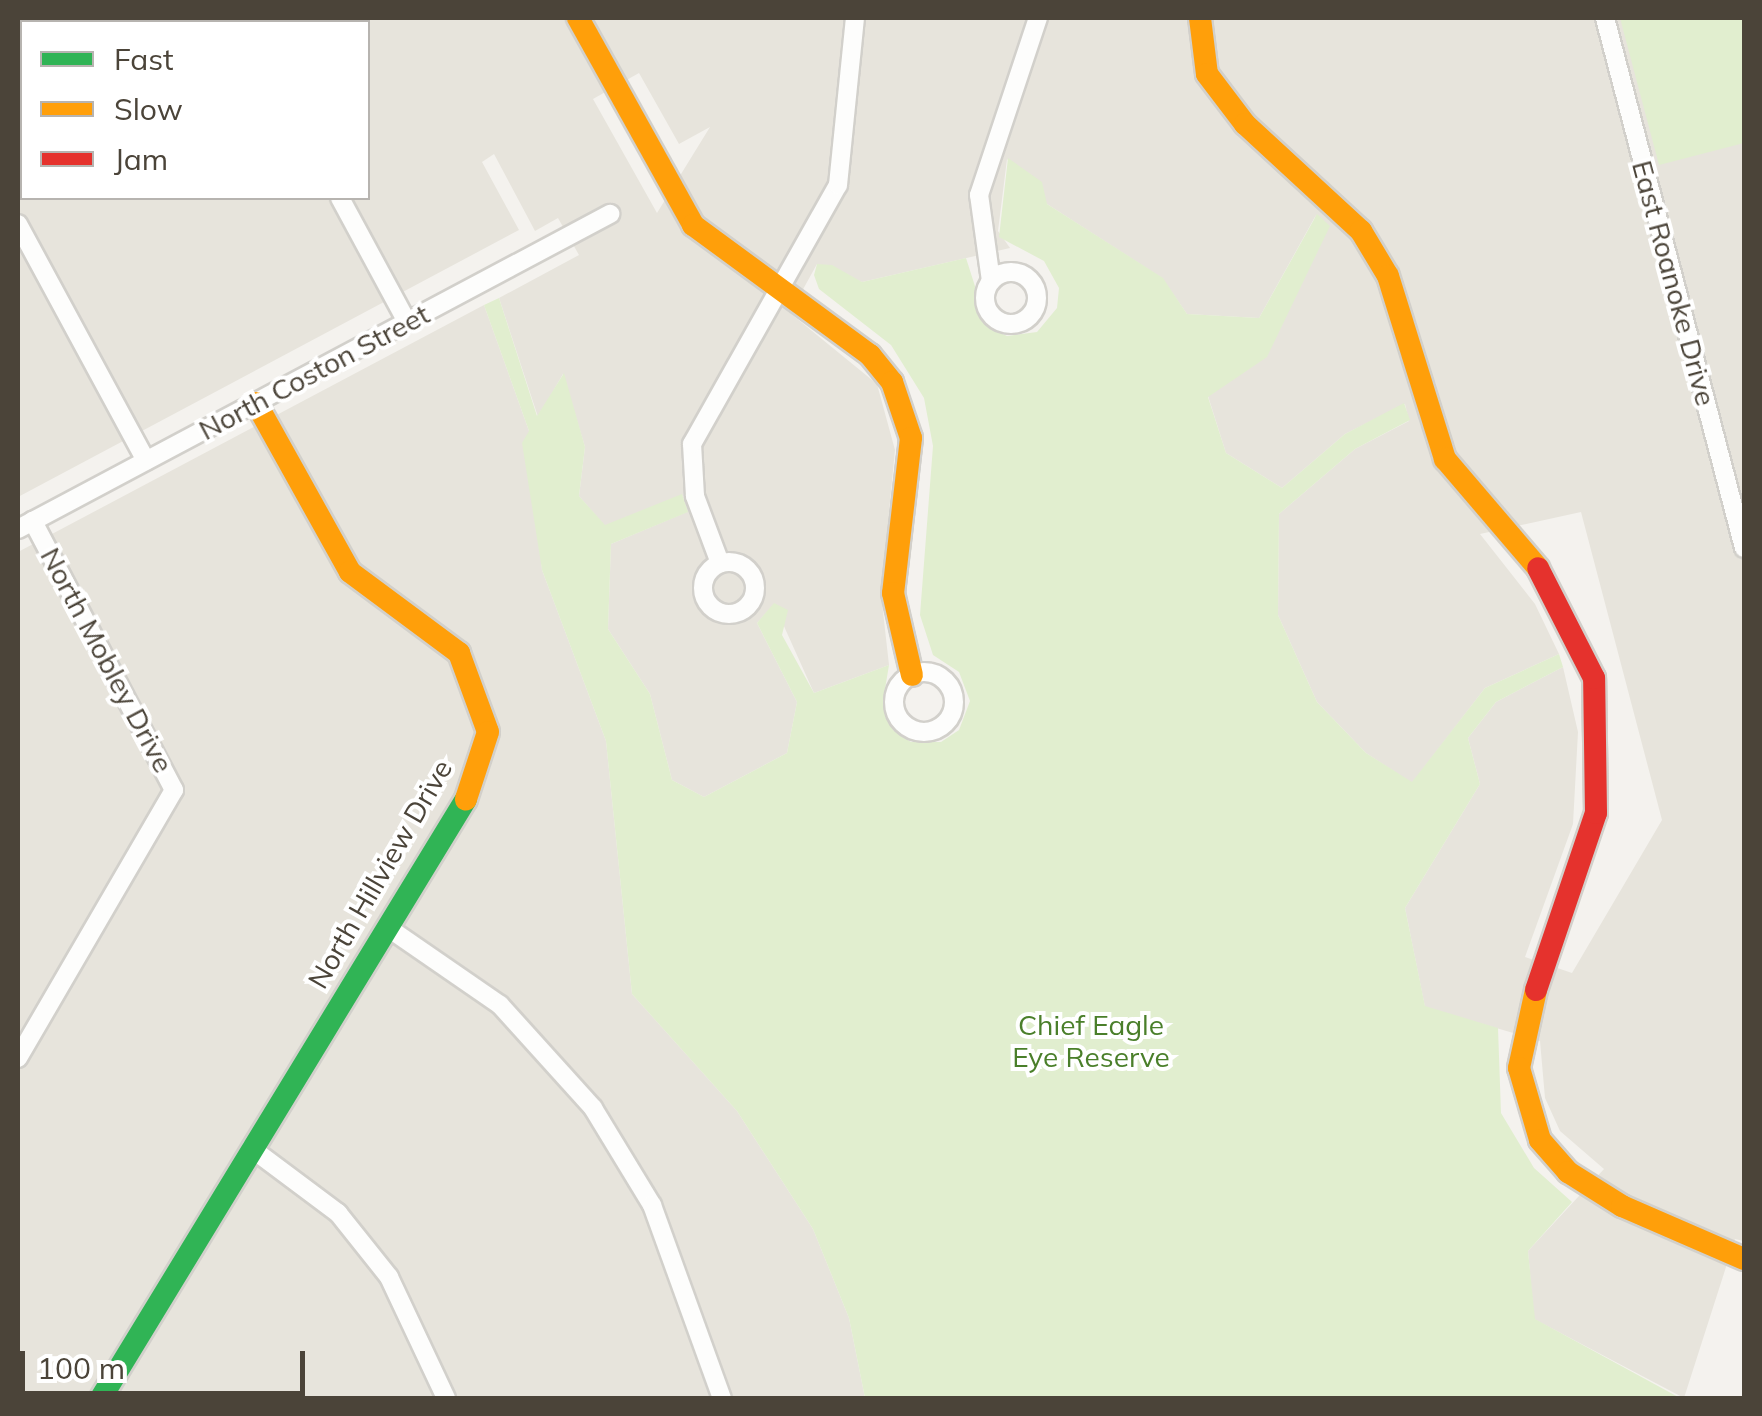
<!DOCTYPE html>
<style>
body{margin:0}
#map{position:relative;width:1762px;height:1416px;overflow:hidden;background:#f4f2ee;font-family:Mulish,sans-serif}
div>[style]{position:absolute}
.residential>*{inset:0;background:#e7e4dc}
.green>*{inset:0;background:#e1eecf}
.roads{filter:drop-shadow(2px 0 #d2d0cb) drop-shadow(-2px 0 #d2d0cb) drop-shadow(0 2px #d2d0cb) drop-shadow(0 -2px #d2d0cb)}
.street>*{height:18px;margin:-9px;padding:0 9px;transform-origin:9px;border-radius:9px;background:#fdfdfc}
.street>.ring{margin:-9px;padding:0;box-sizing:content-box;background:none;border:18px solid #fdfdfc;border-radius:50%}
.fast>*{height:22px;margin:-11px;padding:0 11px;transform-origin:11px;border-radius:11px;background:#30b455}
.slow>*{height:22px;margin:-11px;padding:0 11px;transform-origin:11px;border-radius:11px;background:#ff9f0a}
.jam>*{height:22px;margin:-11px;padding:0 11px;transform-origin:11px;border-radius:11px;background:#e5322d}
span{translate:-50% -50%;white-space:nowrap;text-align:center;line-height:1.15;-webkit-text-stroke:8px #fff;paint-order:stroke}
.street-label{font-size:28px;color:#4b4439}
.park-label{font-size:28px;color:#4a7f2a}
.frame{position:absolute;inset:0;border:20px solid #4b4439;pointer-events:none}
.legend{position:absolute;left:20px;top:20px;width:350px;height:180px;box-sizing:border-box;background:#fff;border:2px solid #b7b4b0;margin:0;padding:12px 18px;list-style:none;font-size:30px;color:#4b4439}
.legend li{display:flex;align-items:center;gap:20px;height:50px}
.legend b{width:50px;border:2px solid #b7b4b0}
.scale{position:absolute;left:20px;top:1351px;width:285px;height:45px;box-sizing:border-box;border:5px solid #4b4439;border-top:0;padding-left:12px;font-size:30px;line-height:35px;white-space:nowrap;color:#4b4439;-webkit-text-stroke:8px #fff;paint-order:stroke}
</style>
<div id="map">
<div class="residential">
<div style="clip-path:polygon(evenodd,196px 18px,1744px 18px,1744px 1241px,1735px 1239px,1684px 1398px,1534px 1319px,1528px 1251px,1604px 1169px,1560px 1131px,1545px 1098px,1540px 1041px,1425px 1007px,1405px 908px,1480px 784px,1468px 738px,1496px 702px,1563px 667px,1578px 732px,1573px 824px,1525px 957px,1572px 973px,1662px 820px,1581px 512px,1480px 534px,1535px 604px,1559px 654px,1485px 688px,1412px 783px,1366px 753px,1317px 702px,1278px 615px,1279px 514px,1355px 449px,1409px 421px,1405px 404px,1345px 434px,1282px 488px,1226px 453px,1208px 396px,1267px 356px,1316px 215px,1259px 318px,1187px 314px,1162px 278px,1047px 204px,1007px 159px,998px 231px,1010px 248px,862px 282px,817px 264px,790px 313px,877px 384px,895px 450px,881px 594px,889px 665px,814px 693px,774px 604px,757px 623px,797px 702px,787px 753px,704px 797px,672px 780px,650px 694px,608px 629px,611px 544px,687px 512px,682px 495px,605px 526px,579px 496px,585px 447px,563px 374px,538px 417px,499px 298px,579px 255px,558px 218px,535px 231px,494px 154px,482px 162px,519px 230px,18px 497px,18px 113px,22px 198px,368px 198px,368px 22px,187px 22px,196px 18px,639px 73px,679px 144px,710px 127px,657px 213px,593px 99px,639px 73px)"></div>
<div style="clip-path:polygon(484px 305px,529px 431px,542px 570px,606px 741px,632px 994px,737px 1111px,813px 1229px,849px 1318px,865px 1398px,18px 1398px,18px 552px)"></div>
</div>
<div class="green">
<div style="clip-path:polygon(1620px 18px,1744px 18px,1744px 143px,1659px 165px)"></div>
<div style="clip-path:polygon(1008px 158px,1042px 182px,1047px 204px,1163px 278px,1187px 314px,1259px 318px,1317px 214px,1330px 226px,1267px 357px,1208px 397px,1226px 453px,1282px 488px,1345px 434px,1404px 403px,1410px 420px,1355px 449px,1279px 514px,1278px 615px,1317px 702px,1366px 753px,1412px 782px,1485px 688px,1559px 654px,1563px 667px,1496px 702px,1468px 738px,1480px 784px,1405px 908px,1425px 1006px,1498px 1028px,1501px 1113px,1534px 1168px,1572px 1202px,1528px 1251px,1535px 1319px,1680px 1398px,865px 1398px,849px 1318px,813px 1229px,737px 1111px,632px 994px,606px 741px,542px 570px,522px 443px,529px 431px,484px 305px,499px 298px,537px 416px,564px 373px,585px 447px,579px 496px,605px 525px,682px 494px,688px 512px,611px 544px,608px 629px,650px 694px,672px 780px,704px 797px,787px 753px,797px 702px,757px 623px,774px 603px,788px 610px,782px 635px,814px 693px,889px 665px,883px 701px,893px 730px,911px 742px,941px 742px,959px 730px,970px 701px,959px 672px,933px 655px,920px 615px,933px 446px,924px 398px,891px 345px,819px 289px,814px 275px,817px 264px,832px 265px,862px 282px,966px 258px,988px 327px,1007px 336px,1037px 332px,1057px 308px,1059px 288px,1044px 261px,999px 237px)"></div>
</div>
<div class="roads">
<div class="street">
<div style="left:243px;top:18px;width:5px;rotate:53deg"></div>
<div style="left:1605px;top:18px;width:548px;rotate:75.3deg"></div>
<div style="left:133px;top:22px;width:10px;rotate:-24deg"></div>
<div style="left:18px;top:84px;width:5px;rotate:-37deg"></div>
<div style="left:340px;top:198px;width:141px;rotate:61.6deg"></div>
<div style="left:18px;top:224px;width:269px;rotate:61.6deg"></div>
<div class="ring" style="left:985px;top:272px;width:34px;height:34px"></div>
<div style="left:991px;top:281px;width:87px;rotate:-97.9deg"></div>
<div style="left:979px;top:195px;width:187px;rotate:-71.6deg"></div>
<div style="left:18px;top:529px;width:671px;rotate:-28.02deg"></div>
<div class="ring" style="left:703px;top:562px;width:34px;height:34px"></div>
<div style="left:720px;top:563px;width:72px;rotate:-110.5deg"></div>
<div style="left:695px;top:496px;width:52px;rotate:-93.3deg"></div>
<div style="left:692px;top:444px;width:297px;rotate:-60.6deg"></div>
<div style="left:838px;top:185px;width:168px;rotate:-84.2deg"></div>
<div class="ring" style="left:894px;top:672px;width:42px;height:42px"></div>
<div style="left:387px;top:927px;width:137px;rotate:34.6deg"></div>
<div style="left:500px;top:1005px;width:139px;rotate:47.9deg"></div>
<div style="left:593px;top:1108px;width:114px;rotate:58.7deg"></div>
<div style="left:652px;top:1205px;width:205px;rotate:70.1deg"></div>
<div style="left:18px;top:1058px;width:310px;rotate:-59.8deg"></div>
<div style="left:174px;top:790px;width:304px;rotate:-117.7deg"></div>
<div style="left:251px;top:1148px;width:109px;rotate:36.8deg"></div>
<div style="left:338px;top:1213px;width:82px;rotate:51.4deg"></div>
<div style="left:389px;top:1277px;width:134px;rotate:64.8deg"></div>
</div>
<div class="fast">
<div style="left:101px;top:1398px;width:701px;rotate:-58.64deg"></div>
</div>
<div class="slow">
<div style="left:578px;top:18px;width:237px;rotate:60.9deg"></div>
<div style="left:693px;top:225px;width:220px;rotate:36.3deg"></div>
<div style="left:870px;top:355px;width:35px;rotate:51deg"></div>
<div style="left:892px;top:382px;width:59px;rotate:71.3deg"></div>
<div style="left:911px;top:438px;width:156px;rotate:96.6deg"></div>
<div style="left:893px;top:593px;width:84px;rotate:77deg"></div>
<div style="left:1200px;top:18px;width:56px;rotate:82.9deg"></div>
<div style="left:1207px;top:74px;width:63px;rotate:52.8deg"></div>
<div style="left:1245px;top:124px;width:158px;rotate:42.7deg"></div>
<div style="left:1361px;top:231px;width:52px;rotate:59deg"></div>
<div style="left:1388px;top:276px;width:192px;rotate:72.7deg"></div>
<div style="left:1445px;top:459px;width:143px;rotate:49.5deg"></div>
<div style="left:256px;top:403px;width:193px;rotate:60.9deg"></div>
<div style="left:350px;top:572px;width:136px;rotate:36.6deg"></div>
<div style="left:459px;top:653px;width:84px;rotate:69.8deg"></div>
<div style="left:488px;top:732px;width:71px;rotate:108.2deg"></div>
<div style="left:1536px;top:990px;width:80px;rotate:102.3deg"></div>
<div style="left:1519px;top:1068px;width:75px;rotate:73.7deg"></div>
<div style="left:1540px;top:1140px;width:43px;rotate:48.8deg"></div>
<div style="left:1568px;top:1172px;width:64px;rotate:32.2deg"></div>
<div style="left:1622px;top:1206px;width:133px;rotate:23.5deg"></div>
</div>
<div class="jam">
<div style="left:1536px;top:990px;width:187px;rotate:-71.3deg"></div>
<div style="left:1596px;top:813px;width:135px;rotate:-90.8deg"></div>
<div style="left:1594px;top:678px;width:123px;rotate:-117deg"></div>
</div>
</div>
<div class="street-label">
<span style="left:1674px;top:283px;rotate:75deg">East Roanoke Drive</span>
<span style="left:314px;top:372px;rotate:-28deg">North Coston Street</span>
<span style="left:107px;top:660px;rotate:62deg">North Mobley Drive</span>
<span style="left:380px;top:874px;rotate:-60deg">North Hillview Drive</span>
</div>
<div class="park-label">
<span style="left:1091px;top:1041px">Chief Eagle<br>Eye Reserve</span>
</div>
<div class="frame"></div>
<ul class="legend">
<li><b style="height:12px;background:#30b455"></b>Fast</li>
<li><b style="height:12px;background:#ff9f0a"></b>Slow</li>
<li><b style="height:12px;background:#e5322d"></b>Jam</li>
</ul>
<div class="scale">100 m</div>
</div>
